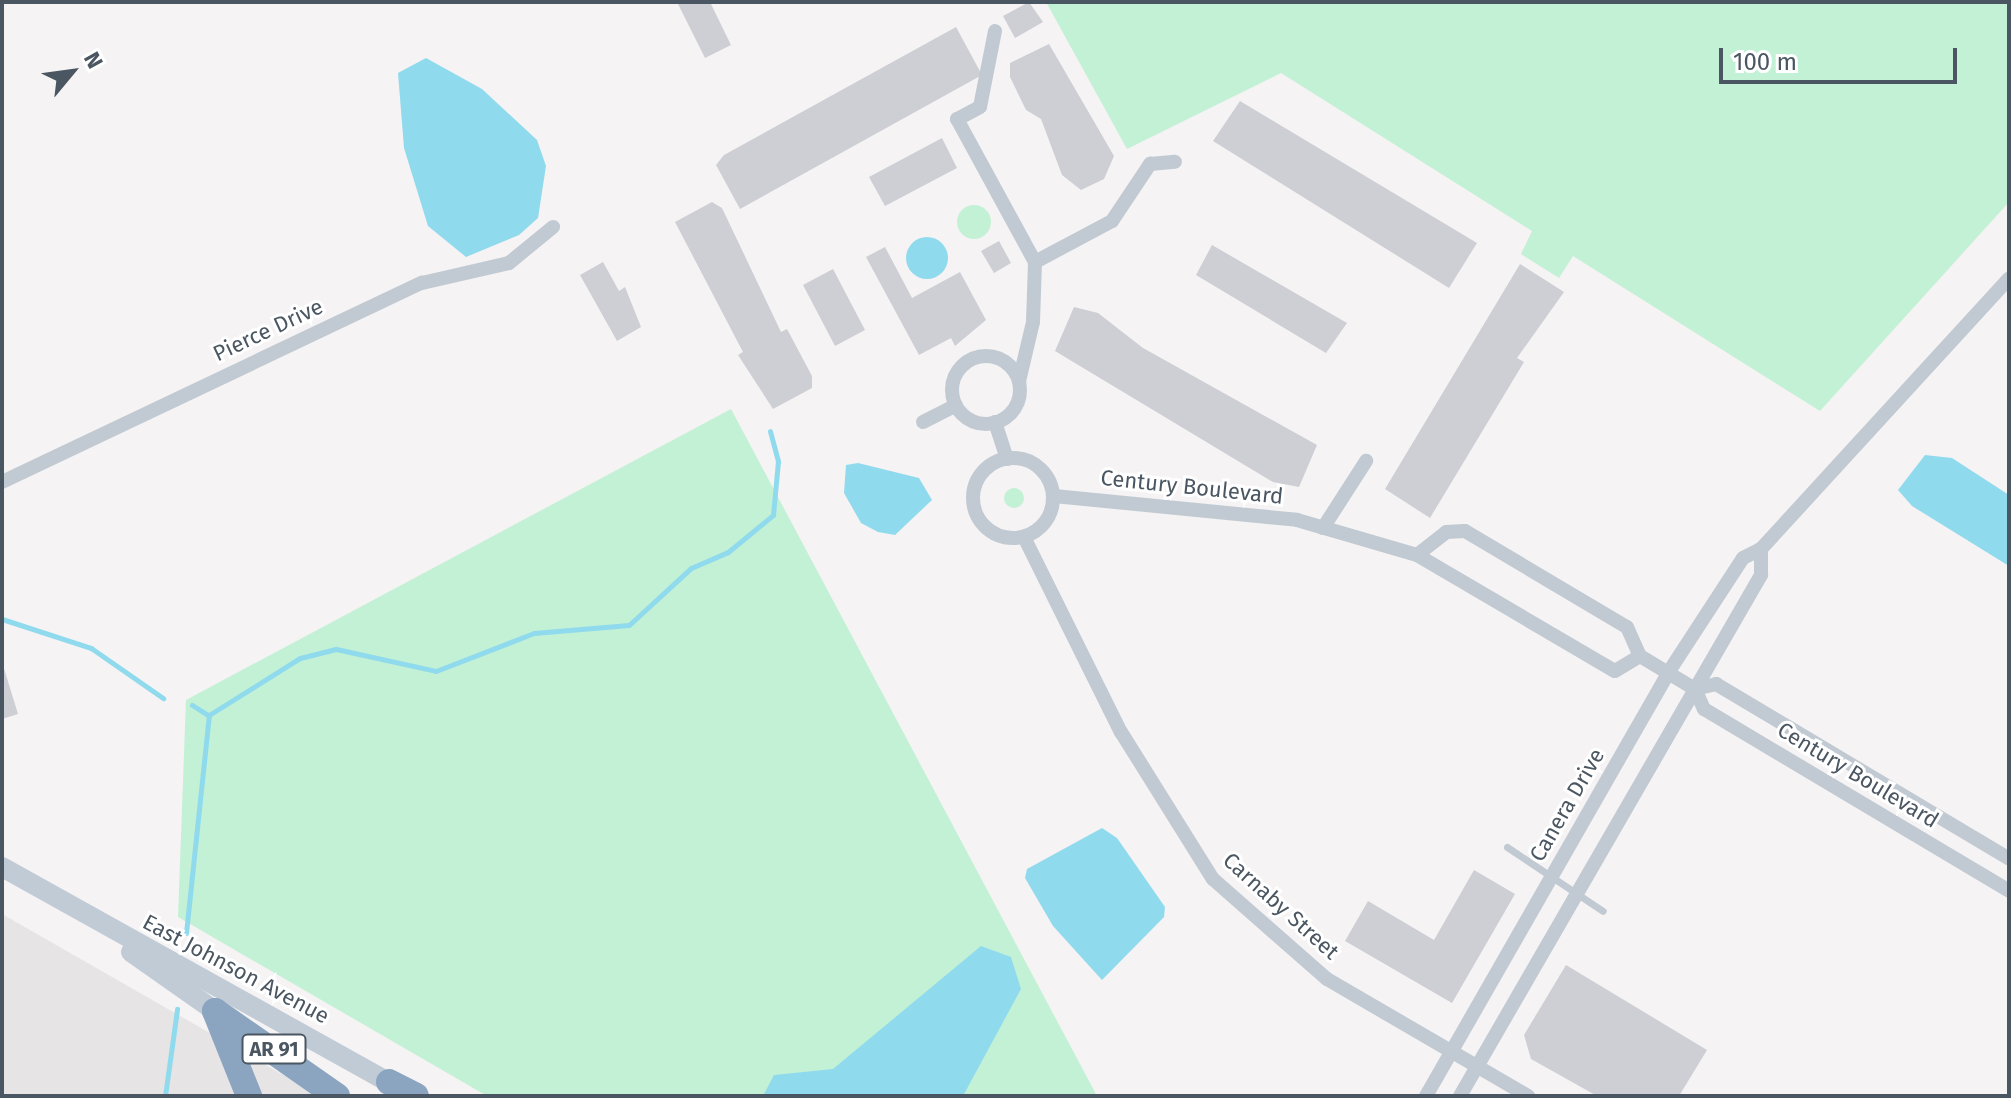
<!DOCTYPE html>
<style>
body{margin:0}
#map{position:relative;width:2011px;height:1098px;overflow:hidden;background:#f5f3f3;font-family:"Fira Sans",sans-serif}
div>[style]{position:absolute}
.education>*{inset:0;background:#e6e4e5}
.green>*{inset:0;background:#c3f1d5}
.round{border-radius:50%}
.water>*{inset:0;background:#90daee}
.stream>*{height:5px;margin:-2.5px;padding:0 2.5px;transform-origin:2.5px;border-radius:2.5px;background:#90daee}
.building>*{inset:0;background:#cdcfd5}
.lane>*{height:7px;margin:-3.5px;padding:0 3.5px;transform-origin:3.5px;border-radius:3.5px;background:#c1cad2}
.street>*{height:14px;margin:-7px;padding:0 7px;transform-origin:7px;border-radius:7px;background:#c1cad2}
.street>.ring{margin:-7px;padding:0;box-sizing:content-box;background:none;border:14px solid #c1cad2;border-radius:50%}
.secondary>*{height:20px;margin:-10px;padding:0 10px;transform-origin:10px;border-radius:10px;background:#c1cbd6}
.highway>*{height:26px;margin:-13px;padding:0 13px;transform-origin:13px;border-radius:13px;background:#8ba5c1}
span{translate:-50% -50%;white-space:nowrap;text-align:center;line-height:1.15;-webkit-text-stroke:6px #fff;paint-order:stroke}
.shield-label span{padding:2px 6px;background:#fff;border:2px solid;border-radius:6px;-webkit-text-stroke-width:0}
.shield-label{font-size:20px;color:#4a5661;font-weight:700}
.street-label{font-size:22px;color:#4a5661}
.frame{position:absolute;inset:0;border:4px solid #4a5661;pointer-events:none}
.north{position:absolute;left:32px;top:32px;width:80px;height:80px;-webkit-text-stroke:6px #fff;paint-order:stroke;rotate:61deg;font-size:22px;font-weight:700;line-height:32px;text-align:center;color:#4a5661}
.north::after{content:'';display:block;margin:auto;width:28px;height:36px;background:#4a5661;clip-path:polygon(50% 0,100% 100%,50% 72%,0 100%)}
.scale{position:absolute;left:1719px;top:48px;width:238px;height:36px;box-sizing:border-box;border:4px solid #4a5661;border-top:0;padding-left:10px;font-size:24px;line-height:28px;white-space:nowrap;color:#4a5661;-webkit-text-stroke:6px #fff;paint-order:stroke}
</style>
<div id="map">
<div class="education">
<div style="clip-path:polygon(2px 914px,320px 1096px,2px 1096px)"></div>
</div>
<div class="green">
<div style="clip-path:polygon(1046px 2px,2009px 2px,2009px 202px,1820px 411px,1573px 256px,1559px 278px,1521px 254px,1532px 231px,1281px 73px,1127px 149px)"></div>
<div class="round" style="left:957px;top:205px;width:34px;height:34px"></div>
<div style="clip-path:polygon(731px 409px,1097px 1096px,487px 1096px,178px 917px,186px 700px)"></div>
<div class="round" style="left:1004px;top:488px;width:20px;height:20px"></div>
</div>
<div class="water">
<div style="clip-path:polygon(426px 58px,482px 89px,537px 140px,546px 166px,538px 218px,519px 235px,466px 257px,428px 226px,404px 148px,398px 73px)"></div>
<div class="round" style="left:906px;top:237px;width:42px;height:42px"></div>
<div style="clip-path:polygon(1925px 455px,1952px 458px,2009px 495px,2009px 566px,1912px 506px,1898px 490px)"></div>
<div style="clip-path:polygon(858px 463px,919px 478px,932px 500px,895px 535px,878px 532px,861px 523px,844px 493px,846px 465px)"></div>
<div style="clip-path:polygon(1102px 828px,1117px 838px,1165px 907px,1164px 917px,1102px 980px,1053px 926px,1025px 878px,1027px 869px)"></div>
<div style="clip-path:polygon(981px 946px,1011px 957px,1021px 989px,963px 1096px,763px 1096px,774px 1075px,833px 1069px)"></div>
</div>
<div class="stream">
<div style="left:2px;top:619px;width:94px;rotate:18deg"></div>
<div style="left:91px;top:648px;width:88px;rotate:34.8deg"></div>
<div style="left:192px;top:705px;width:19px;rotate:32deg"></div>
<div style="left:186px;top:933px;width:219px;rotate:-84deg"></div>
<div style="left:209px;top:715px;width:107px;rotate:-32.1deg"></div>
<div style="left:300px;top:658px;width:37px;rotate:-14deg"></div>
<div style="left:336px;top:649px;width:102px;rotate:12.4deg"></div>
<div style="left:436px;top:671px;width:105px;rotate:-21.2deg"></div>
<div style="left:534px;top:633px;width:95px;rotate:-4.8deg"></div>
<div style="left:629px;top:625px;width:84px;rotate:-42.6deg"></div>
<div style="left:691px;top:568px;width:40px;rotate:-23.4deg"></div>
<div style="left:728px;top:552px;width:58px;rotate:-39.4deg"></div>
<div style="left:773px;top:515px;width:54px;rotate:-84.7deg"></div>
<div style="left:778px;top:461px;width:31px;rotate:-105deg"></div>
<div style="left:165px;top:1096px;width:88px;rotate:-82.1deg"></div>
</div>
<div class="building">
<div style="clip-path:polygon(677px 2px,710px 2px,731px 45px,705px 58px)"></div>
<div style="clip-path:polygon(1029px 2px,1043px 22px,1015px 38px,1003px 16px)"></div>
<div style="clip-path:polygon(956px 27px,982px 75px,740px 209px,716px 165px,724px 155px)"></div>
<div style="clip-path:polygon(1049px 44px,1114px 156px,1104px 179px,1081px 190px,1062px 175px,1041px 119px,1026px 110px,1010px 77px,1010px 63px)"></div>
<div style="clip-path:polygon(1240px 101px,1477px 243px,1449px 288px,1213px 141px)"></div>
<div style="clip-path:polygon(942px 138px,957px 168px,885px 206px,869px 177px)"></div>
<div style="clip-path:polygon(712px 202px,722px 208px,781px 332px,787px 329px,812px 376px,812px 388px,773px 409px,738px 355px,743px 352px,675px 222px)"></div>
<div style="clip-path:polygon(999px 241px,1011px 263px,994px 273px,981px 251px)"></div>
<div style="clip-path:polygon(1212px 245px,1347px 323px,1326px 353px,1196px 275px)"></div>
<div style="clip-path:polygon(885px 247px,912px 298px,960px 272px,986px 320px,955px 346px,951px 338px,919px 355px,866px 257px)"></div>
<div style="clip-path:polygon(603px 262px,619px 291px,625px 287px,641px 327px,617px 341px,580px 275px)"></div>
<div style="clip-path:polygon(1520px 264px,1564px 292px,1517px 358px,1524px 362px,1430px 518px,1385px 489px)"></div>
<div style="clip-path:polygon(833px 269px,865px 330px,835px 346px,803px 285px)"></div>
<div style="clip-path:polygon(1074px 307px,1098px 313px,1143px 348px,1317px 445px,1299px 487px,1273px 482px,1055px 351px)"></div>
<div style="clip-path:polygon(2px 662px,18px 714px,2px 719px)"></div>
<div style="clip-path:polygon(1474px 870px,1515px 894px,1452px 1003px,1345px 941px,1368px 901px,1434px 940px)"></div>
<div style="clip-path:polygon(1566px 965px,1707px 1050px,1679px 1096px,1597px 1096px,1531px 1059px,1524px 1035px)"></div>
</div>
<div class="lane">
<div style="left:1507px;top:847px;width:115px;rotate:33.7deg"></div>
</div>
<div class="street">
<div style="left:995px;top:31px;width:77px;rotate:101.2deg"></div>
<div style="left:980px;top:107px;width:26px;rotate:152deg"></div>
<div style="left:957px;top:119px;width:163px;rotate:61.4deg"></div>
<div style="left:1035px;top:262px;width:60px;rotate:91.9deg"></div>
<div style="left:1033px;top:322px;width:61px;rotate:103.3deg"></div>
<div style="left:1035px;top:262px;width:87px;rotate:-28deg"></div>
<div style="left:1112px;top:221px;width:69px;rotate:-56.3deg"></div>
<div style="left:1150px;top:164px;width:25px;rotate:-5deg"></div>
<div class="ring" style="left:952px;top:356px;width:54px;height:54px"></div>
<div style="left:923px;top:422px;width:37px;rotate:-27deg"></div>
<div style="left:995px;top:422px;width:39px;rotate:72deg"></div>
<div class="ring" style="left:973px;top:458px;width:66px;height:66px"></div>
<div style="left:2px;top:482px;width:465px;rotate:-25.4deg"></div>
<div style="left:422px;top:283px;width:89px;rotate:-12.9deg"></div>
<div style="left:509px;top:263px;width:57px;rotate:-39.3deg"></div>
<div style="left:1054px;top:496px;width:244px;rotate:5.6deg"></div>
<div style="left:1297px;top:520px;width:125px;rotate:16.3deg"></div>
<div style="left:1417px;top:555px;width:229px;rotate:30.4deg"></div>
<div style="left:1615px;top:671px;width:29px;rotate:-31deg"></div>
<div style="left:1323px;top:528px;width:80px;rotate:-57.3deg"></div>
<div style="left:1024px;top:537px;width:218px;rotate:63.6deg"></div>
<div style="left:1121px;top:732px;width:173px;rotate:58deg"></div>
<div style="left:1213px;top:879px;width:152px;rotate:41.3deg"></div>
<div style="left:1327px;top:979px;width:233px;rotate:30.2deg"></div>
<div style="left:1417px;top:555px;width:37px;rotate:-38deg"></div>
<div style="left:1446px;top:532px;width:19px;rotate:-3deg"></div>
<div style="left:1465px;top:531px;width:188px;rotate:30.7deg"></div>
<div style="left:1627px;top:627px;width:32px;rotate:66deg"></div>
<div style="left:1640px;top:656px;width:64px;rotate:31deg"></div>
<div style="left:1695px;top:689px;width:22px;rotate:66deg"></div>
<div style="left:1704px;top:709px;width:355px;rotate:30.8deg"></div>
<div style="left:1695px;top:689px;width:22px;rotate:-13deg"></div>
<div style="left:1716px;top:684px;width:341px;rotate:30.8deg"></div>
<div style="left:1426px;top:1096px;width:487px;rotate:-60.2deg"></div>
<div style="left:1668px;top:673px;width:137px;rotate:-56.9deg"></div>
<div style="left:1743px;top:558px;width:20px;rotate:-27deg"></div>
<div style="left:1761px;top:549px;width:367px;rotate:-47.5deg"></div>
<div style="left:1460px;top:1096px;width:602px;rotate:-59.98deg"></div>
<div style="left:1761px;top:575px;width:26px;rotate:-90deg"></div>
</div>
<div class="secondary">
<div style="left:2px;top:867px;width:443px;rotate:29.1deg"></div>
<div style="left:131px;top:952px;width:103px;rotate:35.1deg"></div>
</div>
<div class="highway">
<div style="left:215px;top:1011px;width:149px;rotate:34.9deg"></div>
<div style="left:215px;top:1011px;width:92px;rotate:68.2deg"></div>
<div style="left:389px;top:1082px;width:30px;rotate:27deg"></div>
</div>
<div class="shield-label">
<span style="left:274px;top:1049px">AR 91</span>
</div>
<div class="street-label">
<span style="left:268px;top:330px;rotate:-25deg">Pierce Drive</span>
<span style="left:1192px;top:487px;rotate:6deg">Century Boulevard</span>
<span style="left:1858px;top:775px;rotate:31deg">Century Boulevard</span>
<span style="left:1567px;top:805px;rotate:-60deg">Canera Drive</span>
<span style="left:1281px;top:906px;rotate:42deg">Carnaby Street</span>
<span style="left:236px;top:969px;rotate:28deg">East Johnson Avenue</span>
</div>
<div class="frame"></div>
<div class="north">N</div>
<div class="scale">100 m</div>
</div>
